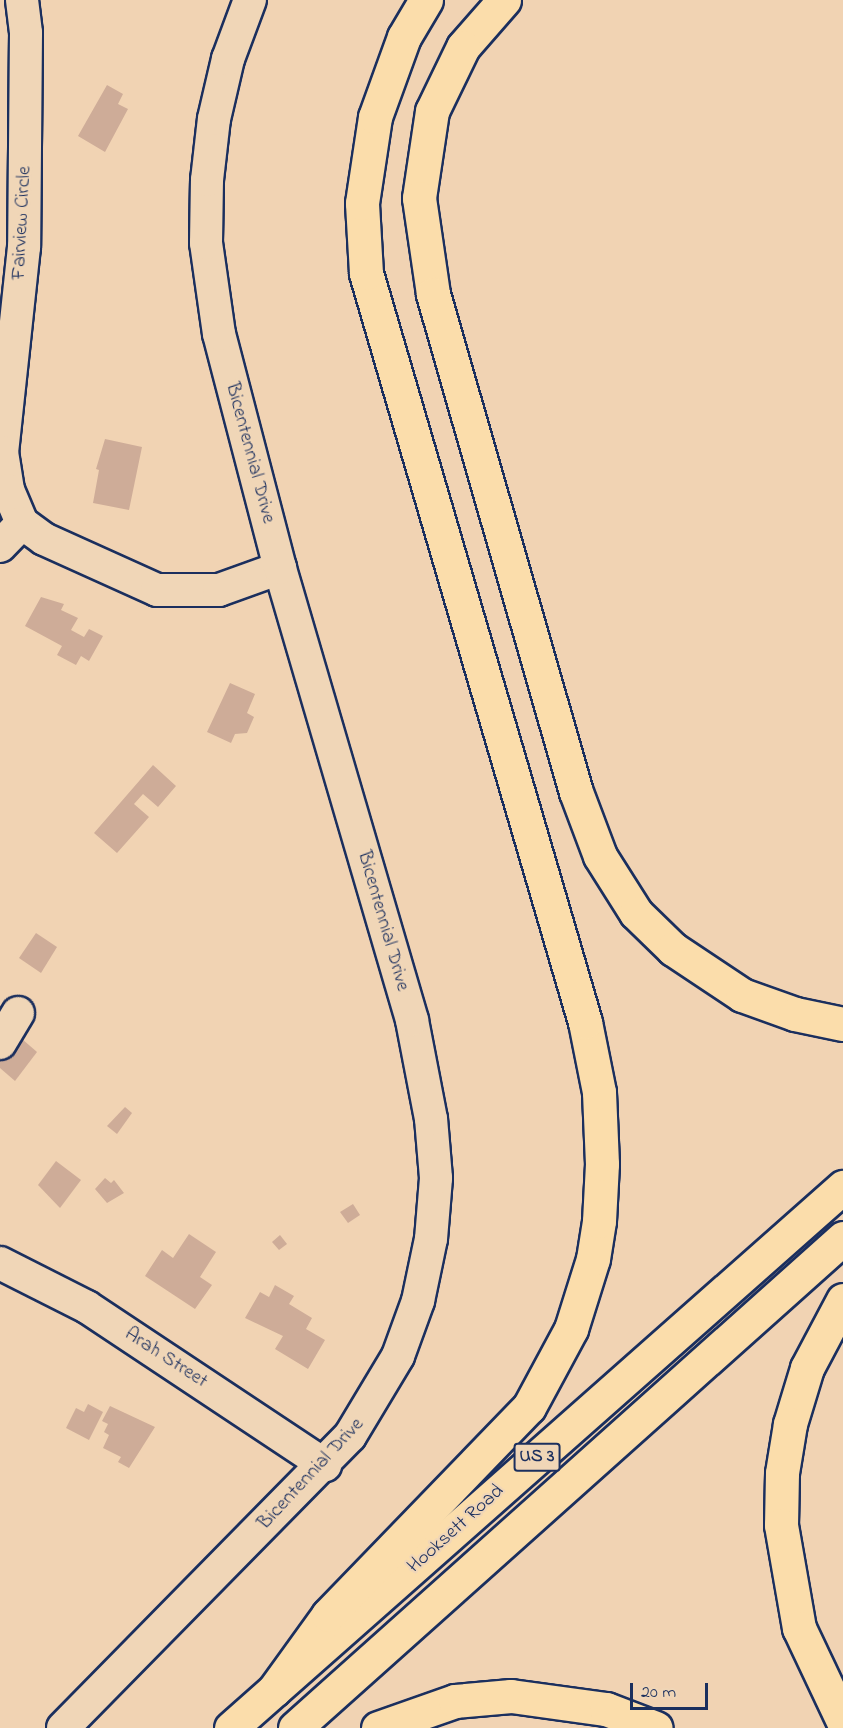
<!DOCTYPE html>
<style>
body{margin:0}
#map{position:relative;width:843px;height:1728px;overflow:hidden;background:#f1d3b3;font-family:"Indie Flower",sans-serif}
div>[style]{position:absolute}
.building>*{inset:0;background:#ceac98}
.roads{filter:drop-shadow(2px 0 #1b2f5e) drop-shadow(-2px 0 #1b2f5e) drop-shadow(0 2px #1b2f5e) drop-shadow(0 -2px #1b2f5e)}
.minor>*{height:32px;margin:-16px;padding:0 16px;transform-origin:16px;border-radius:16px;background:#f0d6b7}
.major>*{height:33px;margin:-16.5px;padding:0 16.5px;transform-origin:16.5px;border-radius:16.5px;background:#fbddab}
.highway>*{height:33px;margin:-16.5px;padding:0 16.5px;transform-origin:16.5px;border-radius:16.5px;background:#fbddab}
span{translate:-50% -50%;white-space:nowrap;text-align:center;line-height:1.15;-webkit-text-stroke:4.5px #f0d6b7;paint-order:stroke}
.shield-label span{padding:2px 4px;background:#f0d6b7;border:2px solid;border-radius:4px;-webkit-text-stroke-width:0}
.shield-label{font-size:18px;color:#1b2f5e;font-weight:700}
.street-label{font-size:20px;color:#1b2f5e}
.scale{position:absolute;left:630px;top:1683px;width:78px;height:27px;box-sizing:border-box;border:3px solid #1b2f5e;border-top:0;padding-left:8px;font-size:18px;line-height:21px;white-space:nowrap;color:#1b2f5e;-webkit-text-stroke:4px #f0d6b7;paint-order:stroke}
</style>
<div id="map">
<div class="building">
<div style="clip-path:polygon(107px 85px,123px 94px,118px 104px,128px 109px,105px 152px,78px 136px)"></div>
<div style="clip-path:polygon(105px 439px,142px 447px,129px 510px,93px 503px,99px 470px,96px 469px)"></div>
<div style="clip-path:polygon(41px 597px,64px 604px,61px 610px,78px 618px,71px 630px,84px 637px,89px 629px,103px 636px,89px 661px,81px 656px,76px 665px,57px 655px,62px 646px,25px 626px)"></div>
<div style="clip-path:polygon(230px 683px,255px 694px,247px 713px,254px 717px,247px 733px,235px 734px,231px 743px,207px 732px)"></div>
<div style="clip-path:polygon(153px 765px,176px 786px,158px 807px,143px 794px,134px 804px,149px 817px,117px 853px,94px 833px)"></div>
<div style="clip-path:polygon(36px 933px,57px 947px,41px 973px,19px 958px)"></div>
<div style="clip-path:polygon(22px 1039px,37px 1052px,15px 1081px,0 1068px,0 1060px)"></div>
<div style="clip-path:polygon(125px 1107px,132px 1113px,117px 1134px,107px 1126px)"></div>
<div style="clip-path:polygon(56px 1161px,81px 1180px,60px 1208px,38px 1185px)"></div>
<div style="clip-path:polygon(105px 1178px,111px 1183px,114px 1180px,124px 1193px,107px 1203px,95px 1189px)"></div>
<div style="clip-path:polygon(353px 1204px,360px 1215px,348px 1223px,340px 1212px)"></div>
<div style="clip-path:polygon(189px 1234px,216px 1252px,200px 1277px,212px 1285px,195px 1309px,145px 1276px,162px 1250px,173px 1258px)"></div>
<div style="clip-path:polygon(280px 1235px,287px 1244px,279px 1250px,272px 1242px)"></div>
<div style="clip-path:polygon(275px 1285px,294px 1296px,289px 1304px,312px 1318px,306px 1329px,325px 1340px,308px 1369px,275px 1349px,283px 1336px,245px 1318px,260px 1292px,269px 1297px)"></div>
<div style="clip-path:polygon(88px 1404px,103px 1412px,89px 1440px,66px 1428px,76px 1408px,84px 1412px)"></div>
<div style="clip-path:polygon(110px 1406px,155px 1427px,129px 1468px,118px 1462px,121px 1457px,103px 1448px,109px 1435px,104px 1432px,108px 1424px,102px 1421px)"></div>
</div>
<div class="roads">
<div class="minor">
<div style="left:22px;top:0;width:33px;rotate:83deg"></div>
<div style="left:26px;top:33px;width:214px;rotate:90.5deg"></div>
<div style="left:24px;top:247px;width:206px;rotate:96.1deg"></div>
<div style="left:2px;top:452px;width:38px;rotate:81deg"></div>
<div style="left:8px;top:490px;width:36px;rotate:67deg"></div>
<div style="left:22px;top:523px;width:27px;rotate:36deg"></div>
<div style="left:44px;top:539px;width:124px;rotate:24.3deg"></div>
<div style="left:157px;top:590px;width:62px"></div>
<div style="left:219px;top:590px;width:65px;rotate:-19.8deg"></div>
<div style="left:0;top:546px;width:32px;rotate:-46deg"></div>
<div style="left:0;top:1043px;width:35px;rotate:-59deg"></div>
<div style="left:0;top:1263px;width:97px;rotate:26.8deg"></div>
<div style="left:87px;top:1307px;width:286px;rotate:33.6deg"></div>
<div style="left:63px;top:1728px;width:409px;rotate:-45.5deg"></div>
<div style="left:350px;top:1436px;width:93px;rotate:-59deg"></div>
<div style="left:398px;top:1356px;width:59px;rotate:-70deg"></div>
<div style="left:418px;top:1301px;width:63px;rotate:-78.2deg"></div>
<div style="left:431px;top:1239px;width:61px;rotate:-85.3deg"></div>
<div style="left:436px;top:1178px;width:59px;rotate:-94.8deg"></div>
<div style="left:431px;top:1119px;width:101px;rotate:-100.9deg"></div>
<div style="left:412px;top:1020px;width:471px;rotate:-106.3deg"></div>
<div style="left:280px;top:568px;width:242px;rotate:-104.6deg"></div>
<div style="left:219px;top:334px;width:92px;rotate:-98.1deg"></div>
<div style="left:206px;top:243px;width:63px;rotate:-89.1deg"></div>
<div style="left:207px;top:180px;width:61px;rotate:-83.5deg"></div>
<div style="left:214px;top:119px;width:62px;rotate:-76.9deg"></div>
<div style="left:228px;top:59px;width:63px;rotate:-69.6deg"></div>
</div>
<div class="major">
<div style="left:231px;top:1728px;width:817px;rotate:-41.48deg"></div>
<div style="left:295px;top:1728px;width:735px;rotate:-41.8deg"></div>
</div>
<div class="highway">
<div style="left:504px;top:0;width:62px;rotate:131.1deg"></div>
<div style="left:463px;top:47px;width:71px;rotate:115.8deg"></div>
<div style="left:432px;top:111px;width:88px;rotate:98.5deg"></div>
<div style="left:419px;top:198px;width:97px;rotate:81.7deg"></div>
<div style="left:433px;top:294px;width:518px;rotate:73.98deg"></div>
<div style="left:576px;top:792px;width:68px;rotate:69.4deg"></div>
<div style="left:600px;top:856px;width:67px;rotate:57.7deg"></div>
<div style="left:636px;top:913px;width:52px;rotate:44.2deg"></div>
<div style="left:673px;top:949px;width:83px;rotate:33.7deg"></div>
<div style="left:742px;top:995px;width:56px;rotate:19.7deg"></div>
<div style="left:795px;top:1014px;width:49px;rotate:11.8deg"></div>
<div style="left:843px;top:1300px;width:77px;rotate:117.9deg"></div>
<div style="left:807px;top:1368px;width:59px;rotate:106.9deg"></div>
<div style="left:790px;top:1424px;width:50px;rotate:99.3deg"></div>
<div style="left:782px;top:1473px;width:52px;rotate:91.1deg"></div>
<div style="left:781px;top:1525px;width:105px;rotate:80.1deg"></div>
<div style="left:799px;top:1628px;width:103px;rotate:64.7deg"></div>
<div style="left:274px;top:1690px;width:92px;rotate:-54.2deg"></div>
<div style="left:328px;top:1615px;width:289px;rotate:-46deg"></div>
<div style="left:529px;top:1407px;width:89px;rotate:-61.7deg"></div>
<div style="left:571px;top:1329px;width:73px;rotate:-72.6deg"></div>
<div style="left:593px;top:1259px;width:38px;rotate:-81deg"></div>
<div style="left:599px;top:1221px;width:57px;rotate:-87deg"></div>
<div style="left:602px;top:1164px;width:72px;rotate:-92.4deg"></div>
<div style="left:599px;top:1092px;width:71px;rotate:-101.3deg"></div>
<div style="left:585px;top:1022px;width:780px;rotate:-106.3deg"></div>
<div style="left:366px;top:273px;width:70px;rotate:-93.3deg"></div>
<div style="left:362px;top:203px;width:87px;rotate:-81.4deg"></div>
<div style="left:375px;top:117px;width:85px;rotate:-70.1deg"></div>
<div style="left:404px;top:37px;width:43px;rotate:-59.3deg"></div>
<div style="left:378px;top:1728px;width:82px;rotate:-19.3deg"></div>
<div style="left:455px;top:1701px;width:56px;rotate:-5.1deg"></div>
<div style="left:511px;top:1696px;width:96px;rotate:7.8deg"></div>
<div style="left:606px;top:1709px;width:53px;rotate:20.8deg"></div>
</div>
</div>
<div class="shield-label">
<span style="left:537px;top:1457px">US 3</span>
</div>
<div class="street-label">
<span style="left:22px;top:223px;rotate:-87deg">Fairview Circle</span>
<span style="left:250px;top:453px;rotate:75deg">Bicentennial Drive</span>
<span style="left:383px;top:921px;rotate:74deg">Bicentennial Drive</span>
<span style="left:166px;top:1358px;rotate:33deg">Arah Street</span>
<span style="left:311px;top:1474px;rotate:-47deg">Bicentennial Drive</span>
<span style="left:456px;top:1529px;rotate:-42deg">Hooksett Road</span>
</div>
<div class="scale">20 m</div>
</div>
